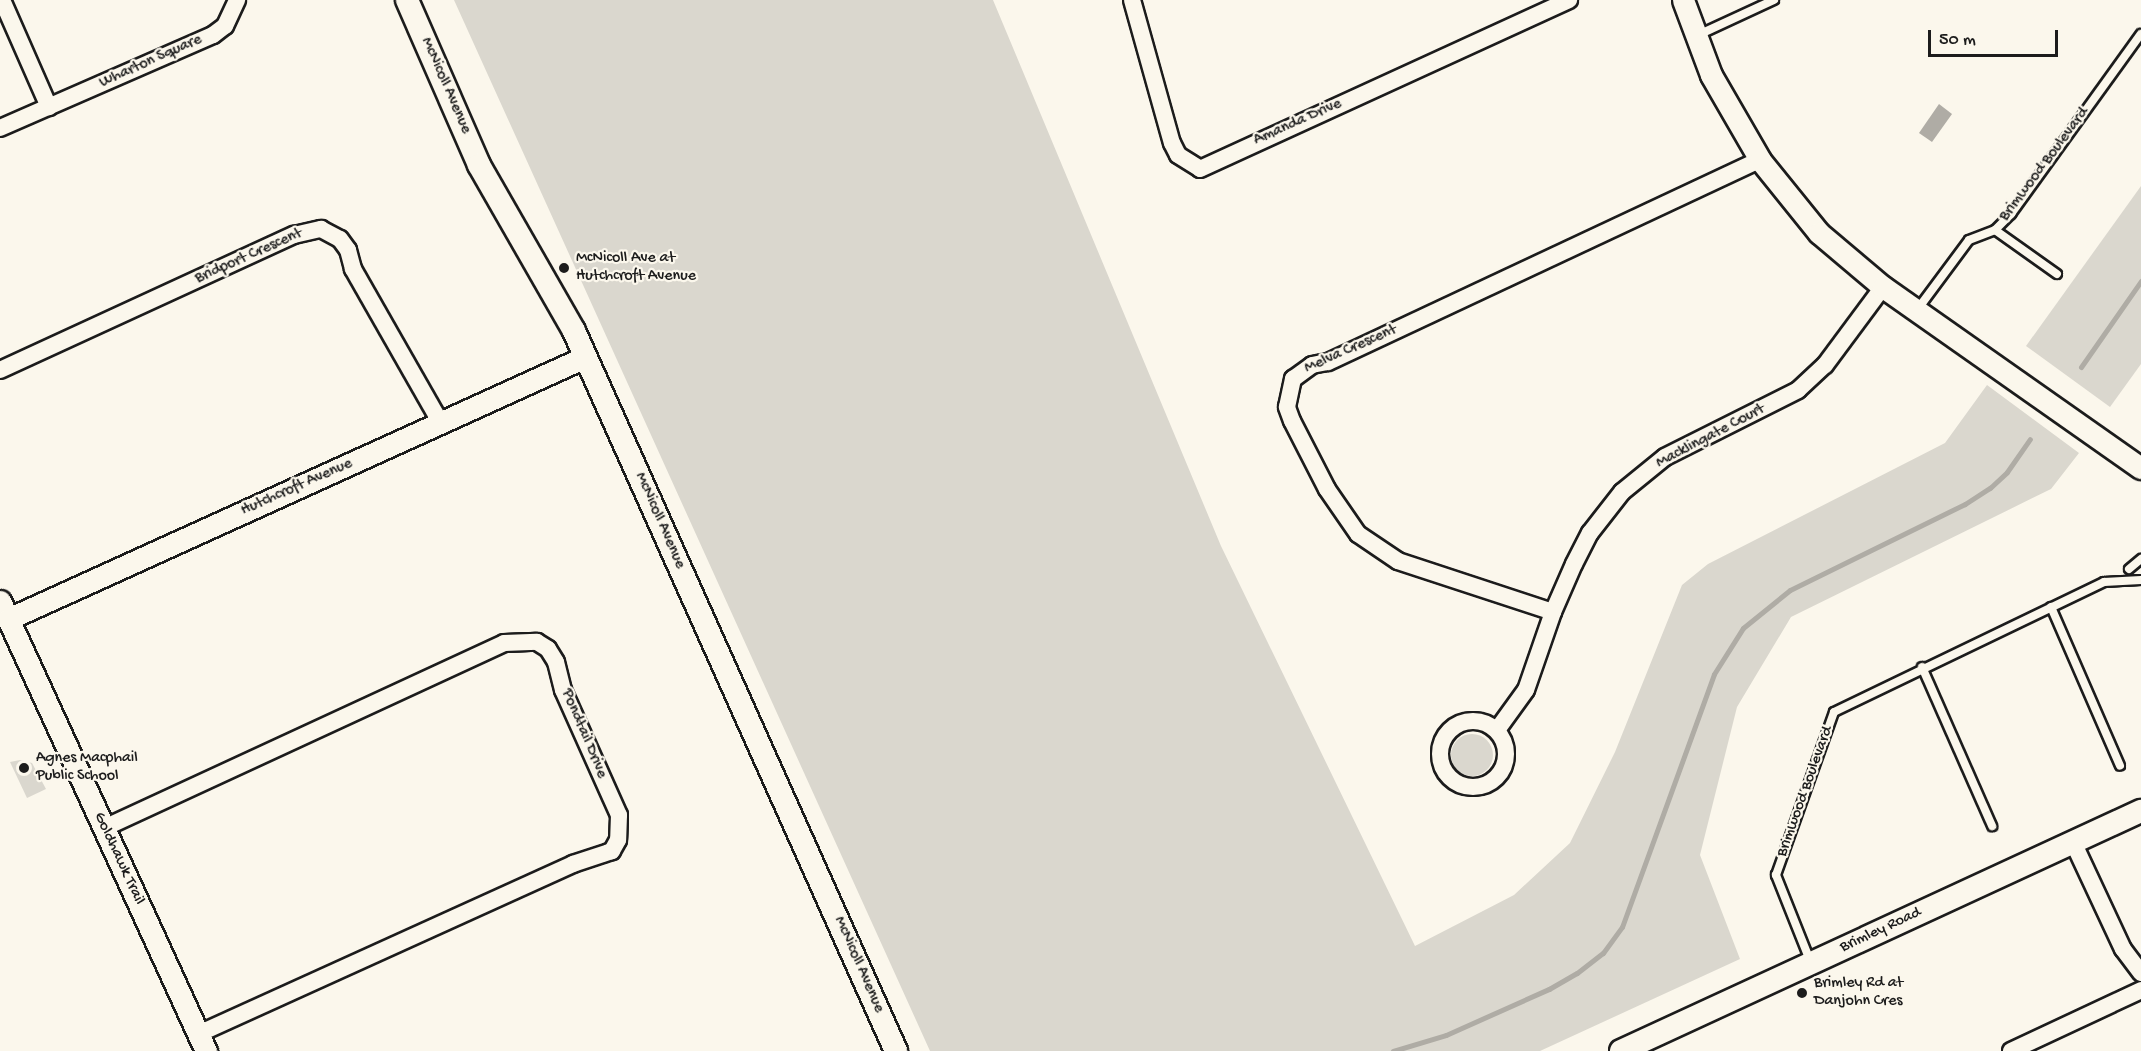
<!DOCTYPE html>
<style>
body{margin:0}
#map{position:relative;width:2141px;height:1051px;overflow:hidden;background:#fbf7ec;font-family:"Gochi Hand",sans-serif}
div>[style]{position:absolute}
.green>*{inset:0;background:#dad7ce}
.round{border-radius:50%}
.water>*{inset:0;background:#afaca5}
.stream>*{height:5px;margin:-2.5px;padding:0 2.5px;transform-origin:2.5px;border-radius:2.5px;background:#afaca5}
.roads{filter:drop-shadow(2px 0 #1c1c1c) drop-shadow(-2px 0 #1c1c1c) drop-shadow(0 2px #1c1c1c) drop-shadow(0 -2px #1c1c1c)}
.service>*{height:8px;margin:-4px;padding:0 4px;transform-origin:4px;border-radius:4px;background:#fbf7ec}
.minor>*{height:16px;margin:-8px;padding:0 8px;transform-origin:8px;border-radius:8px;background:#fbf7ec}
.minor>.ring{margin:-8px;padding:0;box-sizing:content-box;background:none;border:16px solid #fbf7ec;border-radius:50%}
.tertiary>*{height:21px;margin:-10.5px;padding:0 10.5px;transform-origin:10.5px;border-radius:10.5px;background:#fbf7ec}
.secondary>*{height:22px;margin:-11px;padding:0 11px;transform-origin:11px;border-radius:11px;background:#fbf7ec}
.dots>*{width:16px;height:16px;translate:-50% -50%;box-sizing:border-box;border:3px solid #fbf7ec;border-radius:50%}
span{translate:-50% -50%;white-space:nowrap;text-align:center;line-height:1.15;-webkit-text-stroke:4.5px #fbf7ec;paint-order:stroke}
.street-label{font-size:16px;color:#1c1c1c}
.poi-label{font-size:16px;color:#1c1c1c}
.left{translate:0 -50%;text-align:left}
.scale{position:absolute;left:1928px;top:30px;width:130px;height:27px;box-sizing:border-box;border:3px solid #1c1c1c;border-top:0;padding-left:8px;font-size:18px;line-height:21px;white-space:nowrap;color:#1c1c1c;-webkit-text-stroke:4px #fbf7ec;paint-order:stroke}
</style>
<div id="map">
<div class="green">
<div style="clip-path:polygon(454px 0,993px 0,1221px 546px,1415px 946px,1514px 895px,1570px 843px,1615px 752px,1682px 585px,1708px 564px,1945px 443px,1987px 385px,2079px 453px,2051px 489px,1791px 617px,1737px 707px,1700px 855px,1740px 959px,1540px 1051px,930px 1051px)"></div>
<div style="clip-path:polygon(2141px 186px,2141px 364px,2110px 407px,2026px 346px)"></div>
<div class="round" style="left:1451px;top:734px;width:42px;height:42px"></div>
<div style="clip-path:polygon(20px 760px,32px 763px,46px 789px,27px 798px,10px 762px)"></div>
</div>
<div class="water">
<div style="clip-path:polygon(1939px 104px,1952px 114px,1932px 142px,1919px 133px)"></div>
</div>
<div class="stream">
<div style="left:2081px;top:367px;width:105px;rotate:-55.1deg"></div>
<div style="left:1393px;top:1051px;width:55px;rotate:-16.8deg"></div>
<div style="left:1446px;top:1035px;width:113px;rotate:-24.1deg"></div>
<div style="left:1549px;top:989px;width:32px;rotate:-30deg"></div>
<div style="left:1577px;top:973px;width:33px;rotate:-38deg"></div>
<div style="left:1603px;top:953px;width:32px;rotate:-54deg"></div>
<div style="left:1622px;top:927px;width:269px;rotate:-70deg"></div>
<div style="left:1714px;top:674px;width:54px;rotate:-57.8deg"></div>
<div style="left:1743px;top:628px;width:60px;rotate:-39deg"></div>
<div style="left:1790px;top:590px;width:195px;rotate:-26.2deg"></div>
<div style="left:1965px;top:504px;width:30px;rotate:-33deg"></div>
<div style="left:1990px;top:488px;width:23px;rotate:-43deg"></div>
<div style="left:2007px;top:472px;width:40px;rotate:-55.1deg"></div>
</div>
<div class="roads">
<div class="service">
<div style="left:1696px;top:36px;width:86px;rotate:-24.8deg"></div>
<div style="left:1995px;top:230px;width:76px;rotate:35.4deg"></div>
<div style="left:1917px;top:310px;width:87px;rotate:-53.4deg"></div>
<div style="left:1969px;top:240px;width:28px;rotate:-21deg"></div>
<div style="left:1995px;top:230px;width:23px;rotate:-45deg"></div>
<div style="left:2011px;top:214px;width:222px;rotate:-54.2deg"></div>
<div style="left:2129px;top:569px;width:16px;rotate:-40deg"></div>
<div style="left:2051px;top:607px;width:173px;rotate:66.5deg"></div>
<div style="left:1922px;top:667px;width:174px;rotate:66.2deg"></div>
<div style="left:1811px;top:963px;width:95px;rotate:-111.7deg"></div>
<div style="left:1776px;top:875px;width:173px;rotate:-70.4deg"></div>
<div style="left:1834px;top:712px;width:300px;rotate:-25.7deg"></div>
<div style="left:2104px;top:582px;width:37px;rotate:-3deg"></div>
</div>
<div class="minor">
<div style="left:2px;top:0;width:117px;rotate:66.3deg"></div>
<div style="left:1132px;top:0;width:148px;rotate:74.4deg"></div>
<div style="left:1172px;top:143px;width:13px;rotate:63deg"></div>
<div style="left:1178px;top:155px;width:26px;rotate:32deg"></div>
<div style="left:1200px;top:169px;width:406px;rotate:-24.6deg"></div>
<div style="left:0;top:128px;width:232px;rotate:-23.6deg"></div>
<div style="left:213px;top:35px;width:15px;rotate:-37deg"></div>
<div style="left:225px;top:26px;width:29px;rotate:-65deg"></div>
<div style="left:0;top:370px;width:324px;rotate:-24.7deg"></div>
<div style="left:294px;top:235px;width:28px;rotate:-13deg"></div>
<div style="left:321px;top:229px;width:21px;rotate:28deg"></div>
<div style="left:340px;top:239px;width:14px;rotate:54deg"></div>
<div style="left:348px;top:250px;width:20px;rotate:75deg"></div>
<div style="left:353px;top:269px;width:177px;rotate:60.3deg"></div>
<div style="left:1553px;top:612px;width:163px;rotate:-161.8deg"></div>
<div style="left:1398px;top:561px;width:48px;rotate:-146deg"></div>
<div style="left:1358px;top:534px;width:55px;rotate:-124.6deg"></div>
<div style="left:1327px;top:489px;width:76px;rotate:-117.2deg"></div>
<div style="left:1292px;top:421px;width:15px;rotate:-110deg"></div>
<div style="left:1287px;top:407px;width:29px;rotate:-78deg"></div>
<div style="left:1293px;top:379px;width:24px;rotate:-36deg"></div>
<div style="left:1312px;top:365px;width:16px;rotate:-11deg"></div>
<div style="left:1328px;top:362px;width:477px;rotate:-25.1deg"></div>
<div class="ring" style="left:1440px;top:721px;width:50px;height:50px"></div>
<div style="left:1497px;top:730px;width:49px;rotate:-54.1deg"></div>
<div style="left:1526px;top:690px;width:83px;rotate:-70.9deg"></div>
<div style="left:1553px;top:612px;width:52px;rotate:-66.4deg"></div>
<div style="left:1574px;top:564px;width:35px;rotate:-63deg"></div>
<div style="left:1590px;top:533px;width:52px;rotate:-52deg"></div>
<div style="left:1622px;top:492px;width:55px;rotate:-39.1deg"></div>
<div style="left:1665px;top:457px;width:149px;rotate:-26.7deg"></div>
<div style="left:1798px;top:390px;width:37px;rotate:-43deg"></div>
<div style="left:1825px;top:365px;width:97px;rotate:-53.4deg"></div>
<div style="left:104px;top:828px;width:441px;rotate:-24.8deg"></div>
<div style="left:504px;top:643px;width:33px;rotate:-2deg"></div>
<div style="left:537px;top:642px;width:13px;rotate:32deg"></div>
<div style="left:548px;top:649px;width:15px;rotate:58deg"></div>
<div style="left:556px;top:662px;width:29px;rotate:76deg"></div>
<div style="left:563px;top:690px;width:137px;rotate:65.9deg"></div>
<div style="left:619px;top:815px;width:25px;rotate:92deg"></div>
<div style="left:618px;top:840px;width:13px;rotate:119deg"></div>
<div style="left:612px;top:851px;width:41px;rotate:161.6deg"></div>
<div style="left:573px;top:864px;width:412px;rotate:155.6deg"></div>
<div style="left:2073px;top:842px;width:118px;rotate:65deg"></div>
<div style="left:2123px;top:949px;width:30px;rotate:53deg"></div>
<div style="left:2011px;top:1051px;width:144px;rotate:-25.1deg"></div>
</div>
<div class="tertiary">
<div style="left:1683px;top:0;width:80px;rotate:69.5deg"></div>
<div style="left:1711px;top:75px;width:98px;rotate:60deg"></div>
<div style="left:1760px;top:160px;width:94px;rotate:51.1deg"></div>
<div style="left:1819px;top:233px;width:84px;rotate:40.2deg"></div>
<div style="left:1883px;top:287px;width:315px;rotate:35.1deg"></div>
<div style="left:0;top:601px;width:495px;rotate:65.4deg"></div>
<div style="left:8px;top:619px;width:634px;rotate:-24.42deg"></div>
</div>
<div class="secondary">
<div style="left:407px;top:0;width:180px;rotate:66.4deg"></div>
<div style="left:479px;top:165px;width:191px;rotate:60.2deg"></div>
<div style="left:574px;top:331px;width:789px;rotate:65.9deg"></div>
<div style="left:1621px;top:1051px;width:573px;rotate:-24.78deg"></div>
</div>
</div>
<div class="dots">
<div style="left:564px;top:268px;background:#1c1c1c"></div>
<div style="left:24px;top:768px;background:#1c1c1c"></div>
<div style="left:1802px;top:993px;background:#1c1c1c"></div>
</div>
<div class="street-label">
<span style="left:151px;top:62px;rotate:-24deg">Wharton Square</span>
<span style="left:445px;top:86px;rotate:66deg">McNicoll Avenue</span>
<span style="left:1298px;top:123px;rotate:-24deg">Amanda Drive</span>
<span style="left:2045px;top:165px;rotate:-53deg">Brimwood Boulevard</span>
<span style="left:249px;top:257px;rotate:-24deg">Bridport Crescent</span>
<span style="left:1351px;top:350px;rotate:-24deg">Melva Crescent</span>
<span style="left:1711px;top:437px;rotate:-28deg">Macklingate Court</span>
<span style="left:297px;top:488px;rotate:-24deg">Hutchcroft Avenue</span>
<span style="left:659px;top:521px;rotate:66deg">McNicoll Avenue</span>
<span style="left:583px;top:734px;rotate:67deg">Pondtail Drive</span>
<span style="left:1806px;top:792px;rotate:-70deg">Brimwood Boulevard</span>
<span style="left:118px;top:859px;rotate:65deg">Goldhawk Trail</span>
<span style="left:1881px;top:931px;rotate:-25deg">Brimley Road</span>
<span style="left:858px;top:965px;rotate:66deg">McNicoll Avenue</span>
</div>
<div class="poi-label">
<span class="left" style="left:576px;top:268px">McNicoll Ave at<br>Hutchcroft Avenue</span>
<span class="left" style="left:36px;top:768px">Agnes Macphail<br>Public School</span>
<span class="left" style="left:1814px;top:993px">Brimley Rd at<br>Danjohn Cres</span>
</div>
<div class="scale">50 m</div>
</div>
